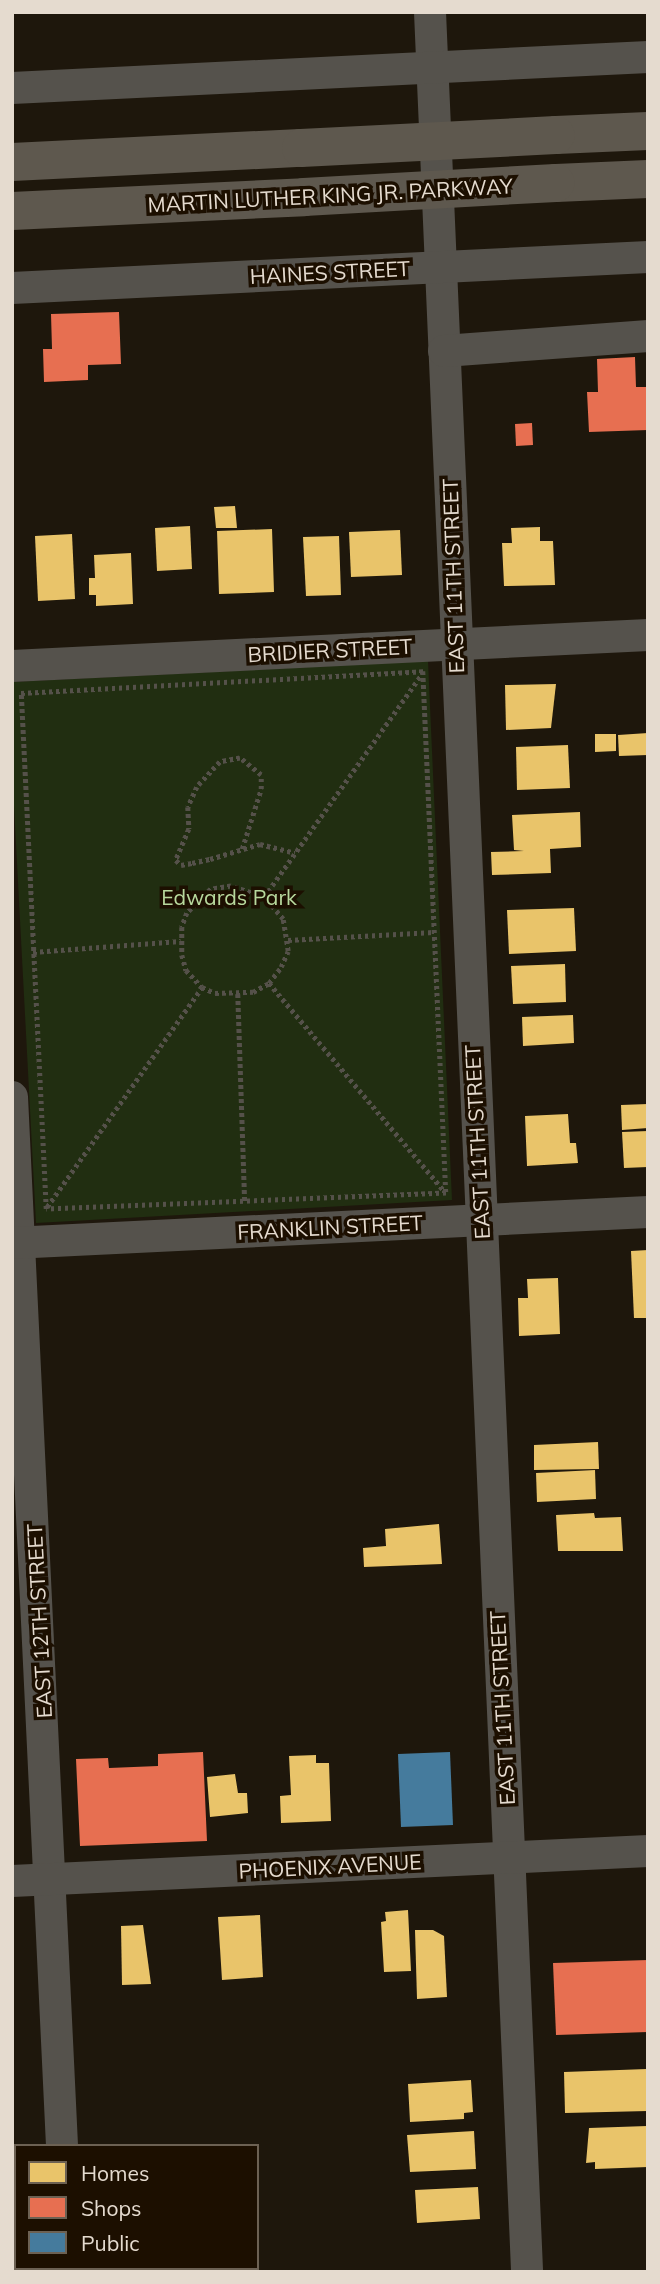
<!DOCTYPE html>
<style>
body{margin:0}
#map{position:relative;width:660px;height:2284px;overflow:hidden;background:#1e170c;font-family:Mulish,sans-serif}
div>[style]{position:absolute}
.green>*{inset:0;background:#212e11}
.homes>*{inset:0;background:#e9c46a}
.shops>*{inset:0;background:#e76f51}
.public>*{inset:0;background:#457b9d}
.path>*{height:4.5px;margin-top:-2.25px;transform-origin:0;background:repeating-linear-gradient(90deg,#55514a 0 3.5px,transparent 0 7px)}
.minor>*{height:32px;margin:-16px;padding:0 16px;transform-origin:16px;border-radius:16px;background:#55524c}
.highway>*{height:38px;margin:-19px;padding:0 19px;transform-origin:19px;border-radius:19px;background:#5e584e}
.highway-bridge>*{height:38px;margin:-19px;padding:0 19px;transform-origin:19px;border-radius:19px;background:#5e584e}
span{translate:-50% -50%;white-space:nowrap;text-align:center;line-height:1.15;-webkit-text-stroke:7px #1c0f00;paint-order:stroke}
.street-label{font-size:21px;color:#e5dbcf}
.park-label{font-size:21px;color:#b8d99d}
.frame{position:absolute;inset:0;border:14px solid #e5dbcf;pointer-events:none}
.legend{position:absolute;left:14px;top:2144px;width:245px;height:126px;box-sizing:border-box;background:#1c0f00;border:2px solid #6c6153;margin:0;padding:9px 12px;list-style:none;font-size:21px;color:#e5dbcf}
.legend li{display:flex;align-items:center;gap:14px;height:35px}
.legend b{width:35px;border:2px solid #6c6153}
</style>
<div id="map">
<div class="green">
<div style="clip-path:polygon(428px 661px,452px 1200px,36px 1223px,12px 768px,12px 682px)"></div>
</div>
<div class="homes">
<div style="clip-path:polygon(235px 506px,237px 528px,216px 528px,214px 507px)"></div>
<div style="clip-path:polygon(190px 526px,192px 569px,157px 571px,155px 528px)"></div>
<div style="clip-path:polygon(540px 527px,540px 541px,553px 541px,555px 585px,504px 586px,502px 543px,512px 543px,511px 528px)"></div>
<div style="clip-path:polygon(272px 529px,274px 592px,219px 594px,217px 531px)"></div>
<div style="clip-path:polygon(400px 530px,402px 575px,351px 577px,349px 532px)"></div>
<div style="clip-path:polygon(72px 534px,75px 599px,38px 601px,35px 536px)"></div>
<div style="clip-path:polygon(339px 536px,341px 595px,306px 596px,303px 537px)"></div>
<div style="clip-path:polygon(131px 553px,133px 604px,96px 606px,96px 595px,89px 595px,89px 578px,95px 578px,94px 555px)"></div>
<div style="clip-path:polygon(556px 684px,551px 728px,506px 730px,505px 685px)"></div>
<div style="clip-path:polygon(648px 733px,648px 755px,619px 756px,618px 735px)"></div>
<div style="clip-path:polygon(595px 734px,616px 734px,616px 751px,595px 752px)"></div>
<div style="clip-path:polygon(568px 745px,570px 788px,517px 790px,516px 747px)"></div>
<div style="clip-path:polygon(580px 812px,581px 847px,550px 849px,551px 873px,492px 875px,491px 852px,524px 851px,514px 850px,512px 815px)"></div>
<div style="clip-path:polygon(574px 908px,576px 951px,509px 954px,507px 910px)"></div>
<div style="clip-path:polygon(565px 964px,566px 1002px,513px 1004px,511px 966px)"></div>
<div style="clip-path:polygon(573px 1015px,574px 1043px,523px 1046px,522px 1017px)"></div>
<div style="clip-path:polygon(648px 1104px,648px 1128px,622px 1130px,621px 1105px)"></div>
<div style="clip-path:polygon(568px 1114px,570px 1143px,576px 1143px,578px 1163px,527px 1166px,525px 1116px)"></div>
<div style="clip-path:polygon(648px 1131px,648px 1167px,624px 1168px,622px 1132px)"></div>
<div style="clip-path:polygon(648px 1250px,648px 1318px,634px 1318px,631px 1251px)"></div>
<div style="clip-path:polygon(558px 1278px,560px 1334px,519px 1336px,518px 1298px,528px 1298px,527px 1279px)"></div>
<div style="clip-path:polygon(598px 1442px,599px 1469px,534px 1470px,534px 1445px)"></div>
<div style="clip-path:polygon(595px 1470px,596px 1499px,537px 1502px,536px 1473px)"></div>
<div style="clip-path:polygon(594px 1513px,595px 1518px,621px 1517px,623px 1551px,558px 1551px,556px 1515px)"></div>
<div style="clip-path:polygon(439px 1524px,442px 1564px,364px 1567px,363px 1548px,386px 1546px,385px 1529px)"></div>
<div style="clip-path:polygon(316px 1755px,316px 1763px,329px 1763px,331px 1821px,281px 1823px,280px 1796px,291px 1795px,289px 1756px)"></div>
<div style="clip-path:polygon(235px 1774px,238px 1793px,247px 1793px,248px 1813px,210px 1817px,207px 1777px)"></div>
<div style="clip-path:polygon(408px 1910px,411px 1971px,384px 1972px,381px 1922px,386px 1921px,385px 1912px)"></div>
<div style="clip-path:polygon(260px 1915px,263px 1977px,222px 1980px,218px 1917px)"></div>
<div style="clip-path:polygon(143px 1925px,151px 1984px,122px 1985px,121px 1926px)"></div>
<div style="clip-path:polygon(415px 1930px,433px 1930px,444px 1936px,447px 1997px,417px 1999px)"></div>
<div style="clip-path:polygon(647px 2069px,648px 2111px,565px 2113px,564px 2072px)"></div>
<div style="clip-path:polygon(471px 2080px,473px 2112px,464px 2113px,464px 2119px,410px 2122px,408px 2084px)"></div>
<div style="clip-path:polygon(647px 2126px,648px 2167px,595px 2169px,595px 2162px,586px 2163px,589px 2128px)"></div>
<div style="clip-path:polygon(474px 2131px,476px 2169px,410px 2172px,407px 2135px)"></div>
<div style="clip-path:polygon(478px 2187px,480px 2219px,417px 2223px,415px 2190px)"></div>
</div>
<div class="shops">
<div style="clip-path:polygon(119px 312px,121px 364px,88px 365px,88px 380px,44px 382px,43px 349px,52px 349px,51px 314px)"></div>
<div style="clip-path:polygon(635px 357px,636px 387px,648px 387px,648px 430px,589px 432px,587px 392px,598px 392px,597px 359px)"></div>
<div style="clip-path:polygon(532px 423px,533px 445px,516px 446px,515px 424px)"></div>
<div style="clip-path:polygon(203px 1752px,207px 1841px,80px 1846px,76px 1759px,108px 1758px,109px 1768px,158px 1766px,158px 1754px)"></div>
<div style="clip-path:polygon(648px 1960px,648px 2032px,556px 2035px,553px 1963px)"></div>
</div>
<div class="public">
<div style="clip-path:polygon(450px 1752px,453px 1825px,401px 1827px,398px 1754px)"></div>
</div>
<div class="path">
<div style="left:423px;top:671px;width:523px;rotate:87.48deg"></div>
<div style="left:446px;top:1193px;width:400px;rotate:177.7deg"></div>
<div style="left:46px;top:1209px;width:517px;rotate:-92.77deg"></div>
<div style="left:21px;top:693px;width:403px;rotate:-3.1deg"></div>
<div style="left:242px;top:849px;width:63px;rotate:-72.4deg"></div>
<div style="left:261px;top:789px;width:14px;rotate:-90deg"></div>
<div style="left:261px;top:775px;width:27px;rotate:-141deg"></div>
<div style="left:240px;top:758px;width:20px;rotate:169deg"></div>
<div style="left:220px;top:762px;width:34px;rotate:133deg"></div>
<div style="left:197px;top:787px;width:22px;rotate:114deg"></div>
<div style="left:188px;top:807px;width:22px;rotate:87deg"></div>
<div style="left:189px;top:829px;width:34px;rotate:113deg"></div>
<div style="left:176px;top:860px;width:7px;rotate:45deg"></div>
<div style="left:181px;top:865px;width:11px;rotate:-10deg"></div>
<div style="left:192px;top:863px;width:18px;rotate:-13deg"></div>
<div style="left:210px;top:859px;width:52px;rotate:-16.7deg"></div>
<div style="left:260px;top:844px;width:36px;rotate:14deg"></div>
<div style="left:264px;top:897px;width:272px;rotate:-54.7deg"></div>
<div style="left:288px;top:940px;width:146px;rotate:-3.1deg"></div>
<div style="left:33px;top:952px;width:148px;rotate:-4.3deg"></div>
<div style="left:269px;top:983px;width:273px;rotate:49.9deg"></div>
<div style="left:238px;top:994px;width:207px;rotate:88.1deg"></div>
<div style="left:47px;top:1207px;width:269px;rotate:-54.8deg"></div>
<div style="left:202px;top:987px;width:14px;rotate:25deg"></div>
<div style="left:215px;top:993px;width:38px;rotate:-2deg"></div>
<div style="left:253px;top:992px;width:18px;rotate:-29deg"></div>
<div style="left:269px;top:983px;width:20px;rotate:-53deg"></div>
<div style="left:281px;top:967px;width:17px;rotate:-66deg"></div>
<div style="left:288px;top:951px;width:32px;rotate:-99deg"></div>
<div style="left:283px;top:919px;width:29px;rotate:-131deg"></div>
<div style="left:264px;top:897px;width:35px;rotate:-162deg"></div>
<div style="left:231px;top:886px;width:20px;rotate:171deg"></div>
<div style="left:211px;top:889px;width:34px;rotate:135deg"></div>
<div style="left:187px;top:913px;width:15px;rotate:110deg"></div>
<div style="left:182px;top:927px;width:28px;rotate:90deg"></div>
<div style="left:182px;top:955px;width:16px;rotate:75deg"></div>
<div style="left:186px;top:970px;width:23px;rotate:47deg"></div>
</div>
<div class="minor">
<div style="left:430px;top:12px;width:2262px;rotate:87.54deg"></div>
<div style="left:12px;top:88px;width:637px;rotate:-2.79deg"></div>
<div style="left:12px;top:288px;width:637px;rotate:-2.79deg"></div>
<div style="left:444px;top:351px;width:205px;rotate:-4.2deg"></div>
<div style="left:12px;top:666px;width:637px;rotate:-2.79deg"></div>
<div style="left:12px;top:1097px;width:1050px;rotate:87.27deg"></div>
<div style="left:12px;top:1243px;width:637px;rotate:-2.79deg"></div>
<div style="left:12px;top:1881px;width:637px;rotate:-2.7deg"></div>
<div style="left:68px;top:2268px;width:4px;rotate:76deg"></div>
</div>
<div class="highway">
<div style="left:556px;top:135px;width:92px;rotate:-2.5deg"></div>
<div style="left:12px;top:162px;width:289px;rotate:-2.8deg"></div>
<div style="left:556px;top:183px;width:92px;rotate:-2.5deg"></div>
<div style="left:12px;top:211px;width:292px;rotate:-2.7deg"></div>
</div>
<div class="highway-bridge">
<div style="left:301px;top:148px;width:255px;rotate:-2.9deg"></div>
<div style="left:304px;top:197px;width:252px;rotate:-3.2deg"></div>
</div>
<div class="street-label">
<span style="left:330px;top:195px;rotate:-3deg">MARTIN LUTHER KING JR. PARKWAY</span>
<span style="left:330px;top:272px;rotate:-3deg">HAINES STREET</span>
<span style="left:453px;top:576px;rotate:-92deg">EAST 11TH STREET</span>
<span style="left:330px;top:650px;rotate:-3deg">BRIDIER STREET</span>
<span style="left:477px;top:1142px;rotate:-93deg">EAST 11TH STREET</span>
<span style="left:330px;top:1227px;rotate:-3deg">FRANKLIN STREET</span>
<span style="left:39px;top:1621px;rotate:-93deg">EAST 12TH STREET</span>
<span style="left:502px;top:1708px;rotate:-93deg">EAST 11TH STREET</span>
<span style="left:330px;top:1866px;rotate:-3deg">PHOENIX AVENUE</span>
</div>
<div class="park-label">
<span style="left:229px;top:897px">Edwards Park</span>
</div>
<div class="frame"></div>
<ul class="legend">
<li><b style="height:19px;background:#e9c46a"></b>Homes</li>
<li><b style="height:19px;background:#e76f51"></b>Shops</li>
<li><b style="height:19px;background:#457b9d"></b>Public</li>
</ul>
</div>
